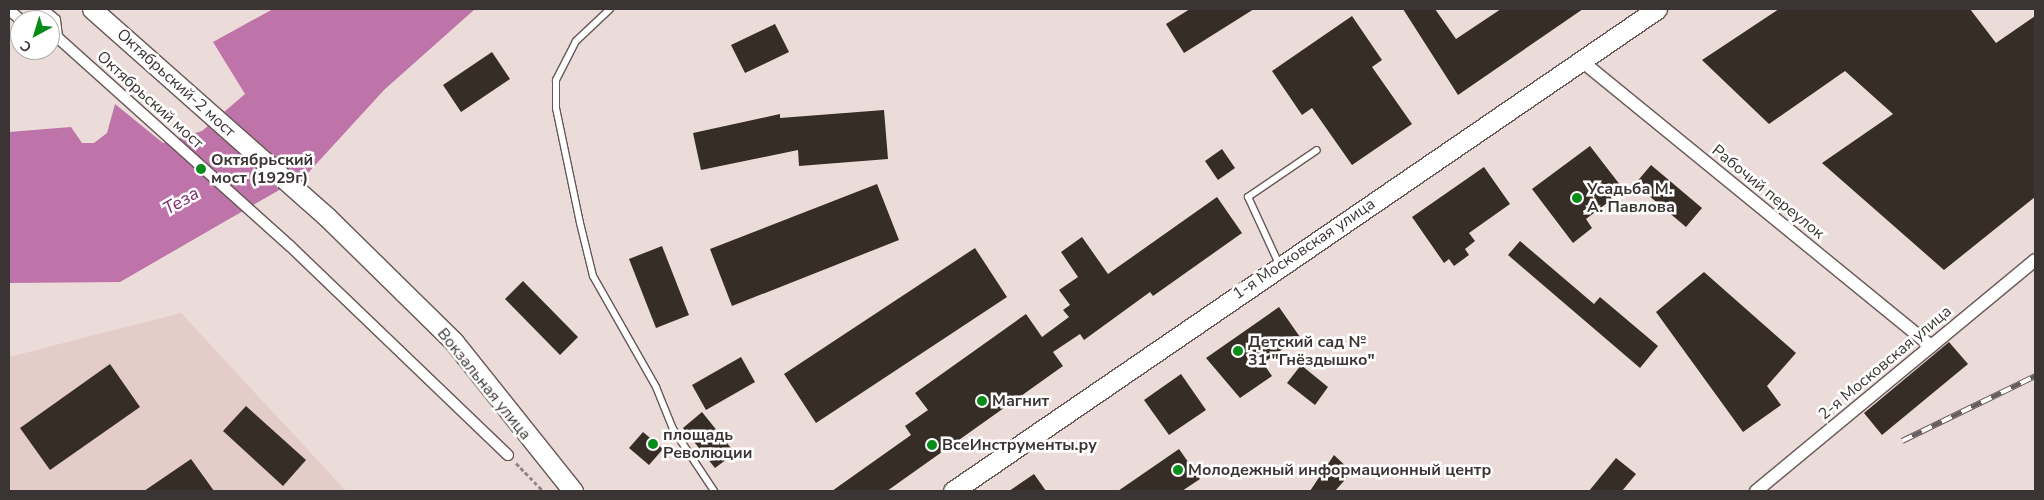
<!DOCTYPE html>
<meta charset="utf-8">
<style>
body{margin:0}
#map{position:relative;width:2044px;height:500px;overflow:hidden;background:#ebdbd9;font-family:"Nunito Sans",sans-serif}
div>[style]{position:absolute}
.built>*{inset:0;background:#e4ccc9}
.water>*{inset:0;background:#be73a9}
.building>*{inset:0;background:#372d27}
.path>*{height:3px;margin-top:-1.5px;transform-origin:0;background:repeating-linear-gradient(90deg,#918685 0 4px,transparent 0 6.5px)}
.roads{filter:drop-shadow(1px 0 #665856) drop-shadow(-1px 0 #665856) drop-shadow(0 1px #665856) drop-shadow(0 -1px #665856)}
.service>*{height:6px;margin:-3px;padding:0 3px;transform-origin:3px;border-radius:3px;background:#fff}
.pedestrian>*{height:10px;margin:-5px;padding:0 5px;transform-origin:5px;border-radius:5px;background:#fff}
.minor>*{height:12px;margin:-6px;padding:0 6px;transform-origin:6px;border-radius:6px;background:#fff}
.secondary>*{height:19px;margin:-9.5px;padding:0 9.5px;transform-origin:9.5px;border-radius:9.5px;background:#fff}
.rail>*{height:5.5px;margin-top:-2.75px;transform-origin:0;background:repeating-linear-gradient(90deg,#fff 0 11px,#665d5d 0 22px);box-sizing:border-box;border-block:1px solid #665d5d}
.dots>*{width:14px;height:14px;translate:-50% -50%;box-sizing:border-box;border:2px solid #fff;border-radius:50%}
span{translate:-50% -50%;white-space:nowrap;text-align:center;line-height:1.15;-webkit-text-stroke:5px #fff;paint-order:stroke}
.street-label{font-size:16px;color:#3b3434}
.poi-label{font-size:16px;color:#3b3434;font-weight:700}
.left{translate:0 -50%;text-align:left}
.water-label{font-size:18px;color:#83296f;font-style:italic}
.frame{position:absolute;inset:0;border:10px solid #3b3434;pointer-events:none}
.north{position:absolute;left:10px;top:10px;width:50px;height:50px;box-sizing:border-box;background:#fff;border:1px solid #b1aeae;border-radius:50%;rotate:219deg;font-size:14px;font-weight:700;line-height:20px;text-align:center;color:#3b3434}
.north::after{content:'';display:block;margin:auto;width:18px;height:22px;background:#078c19;clip-path:polygon(50% 0,100% 100%,50% 72%,0 100%)}
</style>
<div id="map">
<div class="built">
<div style="clip-path:polygon(181px 313px,346px 491px,9px 491px,9px 357px)"></div>
</div>
<div class="water">
<div style="clip-path:polygon(273px 9px,475px 9px,384px 90px,307px 174px,120px 282px,9px 283px,9px 132px,71px 127px,82px 143px,94px 143px,107px 133px,115px 104px,163px 143px,202px 131px,245px 94px,213px 42px)"></div>
</div>
<div class="building">
<div style="clip-path:polygon(1190px 9px,1254px 9px,1184px 53px,1166px 24px)"></div>
<div style="clip-path:polygon(1403px 9px,1435px 9px,1456px 39px,1501px 9px,1583px 9px,1458px 95px)"></div>
<div style="clip-path:polygon(1779px 9px,1970px 9px,1996px 43px,2035px 16px,2035px 197px,1944px 270px,1822px 163px,1893px 114px,1845px 71px,1769px 124px,1702px 60px)"></div>
<div style="clip-path:polygon(1352px 16px,1382px 60px,1372px 67px,1412px 124px,1352px 165px,1312px 108px,1302px 115px,1272px 71px)"></div>
<div style="clip-path:polygon(775px 24px,789px 52px,745px 73px,731px 45px)"></div>
<div style="clip-path:polygon(492px 52px,510px 79px,461px 112px,443px 85px)"></div>
<div style="clip-path:polygon(884px 110px,888px 159px,799px 166px,798px 150px,701px 170px,693px 133px,780px 114px,780px 118px)"></div>
<div style="clip-path:polygon(1590px 146px,1624px 190px,1586px 219px,1592px 228px,1573px 243px,1532px 189px)"></div>
<div style="clip-path:polygon(1222px 149px,1235px 168px,1218px 180px,1205px 161px)"></div>
<div style="clip-path:polygon(1651px 165px,1702px 208px,1686px 227px,1635px 184px)"></div>
<div style="clip-path:polygon(1484px 167px,1510px 204px,1469px 233px,1475px 241px,1465px 249px,1469px 255px,1454px 266px,1449px 259px,1444px 263px,1412px 217px)"></div>
<div style="clip-path:polygon(877px 184px,899px 240px,732px 306px,710px 249px)"></div>
<div style="clip-path:polygon(1217px 197px,1242px 233px,1153px 296px,1150px 292px,1084px 340px,1080px 334px,1053px 352px,1063px 366px,887px 491px,832px 491px,911px 435px,905px 426px,928px 410px,915px 393px,1026px 314px,1042px 337px,1069px 317px,1063px 310px,1070px 305px,1059px 290px,1078px 277px,1061px 252px,1082px 237px,1108px 274px)"></div>
<div style="clip-path:polygon(1520px 241px,1594px 304px,1600px 297px,1658px 346px,1640px 368px,1508px 255px)"></div>
<div style="clip-path:polygon(662px 246px,689px 315px,656px 328px,629px 259px)"></div>
<div style="clip-path:polygon(975px 248px,1007px 297px,816px 423px,784px 374px)"></div>
<div style="clip-path:polygon(1704px 272px,1796px 353px,1767px 386px,1781px 405px,1743px 432px,1656px 312px)"></div>
<div style="clip-path:polygon(523px 281px,578px 337px,560px 355px,505px 299px)"></div>
<div style="clip-path:polygon(1279px 307px,1300px 337px,1263px 363px,1272px 376px,1240px 398px,1206px 358px)"></div>
<div style="clip-path:polygon(1949px 342px,1968px 364px,1882px 435px,1864px 413px)"></div>
<div style="clip-path:polygon(741px 357px,755px 382px,706px 410px,692px 385px)"></div>
<div style="clip-path:polygon(110px 364px,140px 407px,50px 470px,20px 428px)"></div>
<div style="clip-path:polygon(1301px 365px,1328px 387px,1315px 405px,1287px 383px)"></div>
<div style="clip-path:polygon(1181px 374px,1206px 410px,1169px 435px,1144px 400px)"></div>
<div style="clip-path:polygon(246px 406px,306px 460px,283px 486px,223px 431px)"></div>
<div style="clip-path:polygon(702px 412px,735px 453px,715px 468px,683px 428px)"></div>
<div style="clip-path:polygon(643px 432px,663px 449px,649px 465px,629px 448px)"></div>
<div style="clip-path:polygon(1179px 449px,1200px 479px,1182px 491px,1118px 491px)"></div>
<div style="clip-path:polygon(1334px 455px,1352px 472px,1335px 491px,1310px 491px)"></div>
<div style="clip-path:polygon(1616px 458px,1636px 474px,1622px 491px,1589px 491px)"></div>
<div style="clip-path:polygon(191px 459px,214px 491px,144px 491px)"></div>
<div style="clip-path:polygon(1034px 474px,1046px 491px,1009px 491px)"></div>
</div>
<div class="path">
<div style="left:516px;top:463px;width:39px;rotate:46deg"></div>
</div>
<div class="roads">
<div class="service">
<div style="left:610px;top:9px;width:47px;rotate:136.7deg"></div>
<div style="left:576px;top:41px;width:44px;rotate:117.1deg"></div>
<div style="left:556px;top:80px;width:28px;rotate:90deg"></div>
<div style="left:556px;top:108px;width:117px;rotate:78.2deg"></div>
<div style="left:580px;top:223px;width:55px;rotate:76.2deg"></div>
<div style="left:593px;top:276px;width:128px;rotate:60.4deg"></div>
<div style="left:656px;top:387px;width:45px;rotate:68deg"></div>
<div style="left:673px;top:429px;width:74px;rotate:56.5deg"></div>
<div style="left:1279px;top:264px;width:74px;rotate:-114.8deg"></div>
<div style="left:1248px;top:197px;width:83px;rotate:-34.3deg"></div>
</div>
<div class="pedestrian">
<div style="left:42px;top:9px;width:17px;rotate:40deg"></div>
<div style="left:55px;top:20px;width:17px;rotate:83deg"></div>
<div style="left:9px;top:10px;width:16px;rotate:40deg"></div>
<div style="left:57px;top:37px;width:313px;rotate:41.9deg"></div>
<div style="left:290px;top:246px;width:302px;rotate:43.8deg"></div>
</div>
<div class="minor">
<div style="left:1584px;top:63px;width:448px;rotate:39.2deg"></div>
<div style="left:1756px;top:491px;width:362px;rotate:-39.6deg"></div>
</div>
<div class="secondary">
<div style="left:92px;top:9px;width:314px;rotate:41.5deg"></div>
<div style="left:327px;top:217px;width:178px;rotate:44.5deg"></div>
<div style="left:454px;top:342px;width:191px;rotate:51.4deg"></div>
<div style="left:953px;top:491px;width:853px;rotate:-34.4deg"></div>
</div>
</div>
<div class="rail">
<div style="left:1902px;top:441px;width:148px;rotate:-26deg"></div>
</div>
<div class="dots">
<div style="left:201px;top:169px;background:#078c19"></div>
<div style="left:1577px;top:198px;background:#078c19"></div>
<div style="left:1238px;top:351px;background:#078c19"></div>
<div style="left:982px;top:401px;background:#078c19"></div>
<div style="left:653px;top:444px;background:#078c19"></div>
<div style="left:932px;top:445px;background:#078c19"></div>
<div style="left:1178px;top:470px;background:#078c19"></div>
</div>
<div class="street-label">
<span style="left:176px;top:83px;rotate:42deg">Октябрьский-2 мост</span>
<span style="left:150px;top:100px;rotate:42deg">Октябрьский мост</span>
<span style="left:1768px;top:192px;rotate:39deg">Рабочий переулок</span>
<span style="left:1304px;top:249px;rotate:-34deg">1-я Московская улица</span>
<span style="left:1885px;top:363px;rotate:-40deg">2-я Московская улица</span>
<span style="left:484px;top:384px;rotate:51deg">Вокзальная улица</span>
</div>
<div class="poi-label">
<span class="left" style="left:211px;top:169px">Октябрьский<br>мост (1929г)</span>
<span class="left" style="left:1587px;top:198px">Усадьба М.<br>А. Павлова</span>
<span class="left" style="left:1248px;top:351px">Детский сад №<br>31 "Гнёздышко"</span>
<span class="left" style="left:992px;top:401px">Магнит</span>
<span class="left" style="left:663px;top:444px">площадь<br>Революции</span>
<span class="left" style="left:942px;top:445px">ВсеИнструменты.ру</span>
<span class="left" style="left:1188px;top:470px">Молодежный информационный центр</span>
</div>
<div class="water-label">
<span style="left:181px;top:201px;rotate:-30deg">Теза</span>
</div>
<div class="frame"></div>
<div class="north">С</div>
</div>
